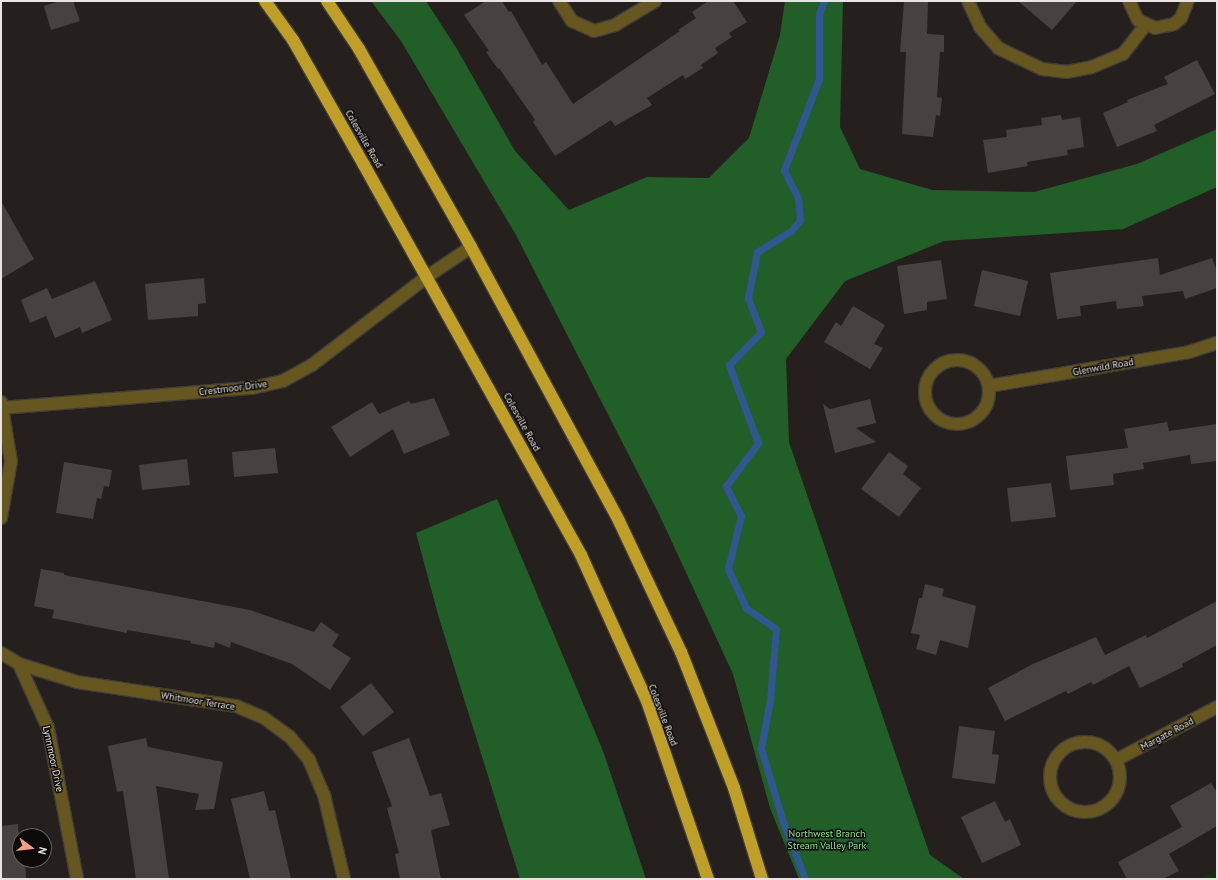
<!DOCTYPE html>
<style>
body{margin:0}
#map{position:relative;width:1218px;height:880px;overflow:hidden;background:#25201e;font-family:"PT Sans",sans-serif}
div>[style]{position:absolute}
.green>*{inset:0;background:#0c3510}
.forest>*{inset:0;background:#225e27}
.stream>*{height:7px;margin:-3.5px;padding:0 3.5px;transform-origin:3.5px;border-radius:3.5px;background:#315793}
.building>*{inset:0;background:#47423f}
.roads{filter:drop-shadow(1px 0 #403c3a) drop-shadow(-1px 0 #403c3a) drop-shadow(0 1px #403c3a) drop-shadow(0 -1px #403c3a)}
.street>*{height:12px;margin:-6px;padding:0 6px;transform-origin:6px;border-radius:6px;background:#665620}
.street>.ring{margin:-6px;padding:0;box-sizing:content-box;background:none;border:12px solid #665620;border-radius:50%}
.highway>*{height:12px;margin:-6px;padding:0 6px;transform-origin:6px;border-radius:6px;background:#c09f29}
span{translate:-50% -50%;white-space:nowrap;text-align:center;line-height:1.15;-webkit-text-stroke:3px #0d0b0a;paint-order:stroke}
.street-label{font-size:10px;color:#e8e5e4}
.park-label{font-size:10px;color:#92e493}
.frame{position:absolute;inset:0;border:2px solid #e8e5e4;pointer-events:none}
.north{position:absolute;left:12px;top:828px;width:40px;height:40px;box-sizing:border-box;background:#0d0b0a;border:1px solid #656261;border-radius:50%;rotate:105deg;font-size:11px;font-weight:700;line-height:16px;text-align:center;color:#e8e5e4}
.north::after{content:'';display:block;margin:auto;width:14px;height:18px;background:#f49e88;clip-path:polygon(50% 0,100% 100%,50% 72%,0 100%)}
</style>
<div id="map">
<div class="green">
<div style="clip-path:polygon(1217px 870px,1217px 879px,1199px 879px)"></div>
</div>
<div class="forest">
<div style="clip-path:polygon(371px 1px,426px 1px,457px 49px,515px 151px,569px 210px,647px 177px,709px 178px,749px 138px,780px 35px,785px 1px,843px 1px,840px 127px,860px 169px,932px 190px,1034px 192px,1137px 164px,1217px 129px,1217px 187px,1123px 229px,944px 241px,845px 281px,786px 359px,789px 442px,930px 855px,964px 879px,799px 879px,770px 808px,733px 674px,658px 512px,516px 235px,401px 41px)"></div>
<div style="clip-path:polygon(497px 499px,603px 751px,646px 879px,520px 879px,439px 618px,416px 533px)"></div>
</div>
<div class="stream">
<div style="left:805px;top:879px;width:61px;rotate:-111.1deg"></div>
<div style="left:783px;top:822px;width:77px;rotate:-106.6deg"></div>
<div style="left:761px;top:748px;width:49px;rotate:-79.4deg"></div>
<div style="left:770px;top:700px;width:71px;rotate:-85.2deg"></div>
<div style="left:776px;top:629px;width:37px;rotate:-145deg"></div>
<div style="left:746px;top:608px;width:43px;rotate:-114.8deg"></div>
<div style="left:728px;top:569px;width:55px;rotate:-76.2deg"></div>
<div style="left:741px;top:516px;width:34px;rotate:-117deg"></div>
<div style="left:726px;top:486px;width:54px;rotate:-53.3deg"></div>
<div style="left:758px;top:443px;width:83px;rotate:-110.4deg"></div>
<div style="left:729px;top:365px;width:46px;rotate:-45.9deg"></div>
<div style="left:761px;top:332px;width:36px;rotate:-111deg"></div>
<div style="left:748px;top:298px;width:47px;rotate:-78.9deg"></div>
<div style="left:757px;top:252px;width:40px;rotate:-32deg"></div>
<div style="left:791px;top:231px;width:14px;rotate:-51deg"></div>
<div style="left:800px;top:220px;width:22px;rotate:-95deg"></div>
<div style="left:798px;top:198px;width:31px;rotate:-117deg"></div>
<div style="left:784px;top:170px;width:97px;rotate:-69deg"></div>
<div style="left:819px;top:79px;width:65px;rotate:-90deg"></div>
<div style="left:819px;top:14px;width:14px;rotate:-69deg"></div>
</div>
<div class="building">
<div style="clip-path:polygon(60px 1px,73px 1px,80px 21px,51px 30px,44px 6px)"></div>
<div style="clip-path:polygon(486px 1px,502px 1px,509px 12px,511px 11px,542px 65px,546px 62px,573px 104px,680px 31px,678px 30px,696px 18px,692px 12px,708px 1px,733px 1px,747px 22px,729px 33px,732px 37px,715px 48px,718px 53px,701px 65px,703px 68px,685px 79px,683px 75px,647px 98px,652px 105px,615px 126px,611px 120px,555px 156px,533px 122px,535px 120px,499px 68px,498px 69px,486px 52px,489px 51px,464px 15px)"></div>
<div style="clip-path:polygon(904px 1px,928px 1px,927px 34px,944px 35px,944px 52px,940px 52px,937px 97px,942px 98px,940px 116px,936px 115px,933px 137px,902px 134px,906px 52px,900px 52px)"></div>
<div style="clip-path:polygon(1018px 1px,1077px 1px,1052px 30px)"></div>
<div style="clip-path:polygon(1197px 60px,1215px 94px,1154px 125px,1157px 131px,1117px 147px,1103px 113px,1128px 102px,1127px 100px,1168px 84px,1164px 77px)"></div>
<div style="clip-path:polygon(1061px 115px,1062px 120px,1080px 117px,1084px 147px,1067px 150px,1068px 155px,1027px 162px,1028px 166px,988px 173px,983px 140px,1007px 137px,1006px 130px,1042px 125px,1041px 118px)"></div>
<div style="clip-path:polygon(1px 201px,34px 259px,1px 279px)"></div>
<div style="clip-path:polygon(1158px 258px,1160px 275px,1212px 258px,1217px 272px,1217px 288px,1185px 299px,1183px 291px,1142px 296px,1144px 306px,1117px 309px,1116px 301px,1080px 306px,1081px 316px,1057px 319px,1050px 273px)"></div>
<div style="clip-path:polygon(941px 260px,947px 299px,927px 302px,927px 310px,904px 314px,897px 266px)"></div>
<div style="clip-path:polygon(982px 270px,1028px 281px,1020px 316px,974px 306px)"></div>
<div style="clip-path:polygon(204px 278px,206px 303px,198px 304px,198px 316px,148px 320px,145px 284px)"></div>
<div style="clip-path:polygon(95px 281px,112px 320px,82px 333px,80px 327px,55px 338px,46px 316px,30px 323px,21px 300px,47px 288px,52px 299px)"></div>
<div style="clip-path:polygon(853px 306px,885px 325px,874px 344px,883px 348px,870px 369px,824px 342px,836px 322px,841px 326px)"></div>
<div style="clip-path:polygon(434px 398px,450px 435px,404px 454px,393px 429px,350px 457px,331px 427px,372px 402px,379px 414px,409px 401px,411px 404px)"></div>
<div style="clip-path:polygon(870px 399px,876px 423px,856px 428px,876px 442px,835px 453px,823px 404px,830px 409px)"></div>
<div style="clip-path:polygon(1167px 422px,1169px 431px,1217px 424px,1217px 461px,1191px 464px,1190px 455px,1143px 463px,1144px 469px,1113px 474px,1114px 485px,1070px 490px,1066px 456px,1128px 448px,1124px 429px)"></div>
<div style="clip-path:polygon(275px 448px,278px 473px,234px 477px,232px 452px)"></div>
<div style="clip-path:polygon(889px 452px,908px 466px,903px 474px,921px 488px,899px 517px,861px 489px)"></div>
<div style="clip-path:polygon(187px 459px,190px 485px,142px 490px,139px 465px)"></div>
<div style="clip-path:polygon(64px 462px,112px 470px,109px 487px,104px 486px,101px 499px,97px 498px,93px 519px,56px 513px)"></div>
<div style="clip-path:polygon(1051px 483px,1056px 517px,1011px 522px,1007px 488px)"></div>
<div style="clip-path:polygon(41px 569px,64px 573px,64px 575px,250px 610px,314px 632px,321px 622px,339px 635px,332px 646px,351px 658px,330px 690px,292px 664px,231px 642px,230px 648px,215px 642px,214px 648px,190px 643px,191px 641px,127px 630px,127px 633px,52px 618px,54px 610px,34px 606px)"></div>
<div style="clip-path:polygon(925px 584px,944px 589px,942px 596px,976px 606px,968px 648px,940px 640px,936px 655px,916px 649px,920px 635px,911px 633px,919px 598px,922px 598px)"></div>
<div style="clip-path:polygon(1217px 601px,1217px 645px,1182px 664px,1183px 667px,1140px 688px,1129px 666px,1093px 685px,1091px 682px,1068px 694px,1066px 691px,1005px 721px,988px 688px,1033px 664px,1096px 637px,1105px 655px,1146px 635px,1147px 638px)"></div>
<div style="clip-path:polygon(371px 683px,394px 712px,363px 736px,340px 707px)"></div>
<div style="clip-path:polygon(959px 726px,995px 731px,992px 754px,999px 755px,995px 784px,952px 778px)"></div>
<div style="clip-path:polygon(146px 738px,148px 747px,223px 762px,214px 809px,195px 810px,199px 794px,156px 786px,169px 879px,136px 879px,123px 791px,117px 792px,108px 746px)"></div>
<div style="clip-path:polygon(409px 738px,430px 796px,441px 793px,450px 825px,431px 830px,441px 879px,400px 879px,395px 854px,399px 853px,387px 808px,392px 806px,372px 752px)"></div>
<div style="clip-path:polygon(1211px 783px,1217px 792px,1217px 826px,1169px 854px,1179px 871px,1163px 879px,1127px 879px,1118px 862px,1182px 827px,1170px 806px)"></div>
<div style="clip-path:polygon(264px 791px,269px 811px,275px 810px,291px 879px,250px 879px,231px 799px)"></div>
<div style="clip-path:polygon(995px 801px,1005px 822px,1010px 819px,1021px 845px,982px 863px,961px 817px)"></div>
<div style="clip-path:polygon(18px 824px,20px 860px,25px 860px,26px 879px,1px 879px,1px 826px)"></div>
</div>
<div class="roads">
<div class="street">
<div style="left:559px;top:1px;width:24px;rotate:57deg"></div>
<div style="left:572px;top:21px;width:24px;rotate:24deg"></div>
<div style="left:594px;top:31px;width:22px;rotate:-16deg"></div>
<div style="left:615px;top:25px;width:47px;rotate:-31deg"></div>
<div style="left:968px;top:1px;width:29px;rotate:65deg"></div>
<div style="left:980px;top:27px;width:28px;rotate:49deg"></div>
<div style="left:998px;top:48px;width:49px;rotate:25.5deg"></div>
<div style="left:1042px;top:69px;width:25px;rotate:7deg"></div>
<div style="left:1067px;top:72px;width:25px;rotate:-11deg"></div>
<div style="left:1092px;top:67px;width:34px;rotate:-23deg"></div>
<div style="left:1123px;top:54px;width:37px;rotate:-52deg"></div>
<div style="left:1129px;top:1px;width:21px;rotate:65deg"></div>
<div style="left:1138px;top:20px;width:19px;rotate:25deg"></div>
<div style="left:1155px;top:28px;width:19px;rotate:-12deg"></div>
<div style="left:1174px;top:24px;width:9px;rotate:-41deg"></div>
<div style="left:1181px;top:18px;width:18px;rotate:-68deg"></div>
<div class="ring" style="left:925px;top:360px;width:52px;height:52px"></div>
<div style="left:989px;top:386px;width:203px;rotate:-9.6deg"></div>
<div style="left:1189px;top:352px;width:29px;rotate:-18deg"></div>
<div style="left:1px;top:402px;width:60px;rotate:80.4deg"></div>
<div style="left:11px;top:461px;width:58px;rotate:100deg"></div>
<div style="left:1px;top:408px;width:252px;rotate:-4.6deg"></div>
<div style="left:252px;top:388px;width:32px;rotate:-13deg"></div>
<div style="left:283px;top:381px;width:33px;rotate:-29deg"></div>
<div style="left:312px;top:365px;width:146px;rotate:-37.5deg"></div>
<div style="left:428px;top:276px;width:52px;rotate:-34deg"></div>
<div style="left:1px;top:653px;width:21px;rotate:31deg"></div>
<div style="left:19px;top:664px;width:70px;rotate:65.6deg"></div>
<div style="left:48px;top:728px;width:154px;rotate:79.1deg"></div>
<div style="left:19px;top:664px;width:61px;rotate:17.2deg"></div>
<div style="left:77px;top:682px;width:161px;rotate:8.6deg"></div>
<div style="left:236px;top:706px;width:30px;rotate:23deg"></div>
<div style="left:264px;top:718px;width:32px;rotate:36deg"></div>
<div style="left:290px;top:737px;width:30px;rotate:50deg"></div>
<div style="left:309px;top:760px;width:38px;rotate:67deg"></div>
<div style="left:324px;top:795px;width:86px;rotate:76.6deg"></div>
<div class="ring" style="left:1050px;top:742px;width:58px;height:58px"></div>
<div style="left:1116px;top:760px;width:114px;rotate:-27.7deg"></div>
</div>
<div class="highway">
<div style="left:265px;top:1px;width:48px;rotate:54.3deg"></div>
<div style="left:293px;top:40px;width:144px;rotate:60.4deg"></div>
<div style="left:364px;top:165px;width:446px;rotate:60.9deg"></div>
<div style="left:581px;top:555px;width:160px;rotate:65.7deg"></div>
<div style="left:647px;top:701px;width:188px;rotate:71.1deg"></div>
<div style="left:327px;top:1px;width:58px;rotate:56.3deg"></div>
<div style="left:359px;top:49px;width:227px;rotate:60.5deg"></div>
<div style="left:471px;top:247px;width:311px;rotate:61.6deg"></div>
<div style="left:619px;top:521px;width:145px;rotate:64.7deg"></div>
<div style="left:681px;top:652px;width:146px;rotate:68.7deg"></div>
<div style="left:734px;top:788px;width:95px;rotate:72.9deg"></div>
</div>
</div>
<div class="street-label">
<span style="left:364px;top:139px;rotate:60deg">Colesville Road</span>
<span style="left:1103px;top:367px;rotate:-10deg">Glenwild Road</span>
<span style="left:233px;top:388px;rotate:-7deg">Crestmoor Drive</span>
<span style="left:522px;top:422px;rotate:61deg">Colesville Road</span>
<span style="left:198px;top:701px;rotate:9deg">Whitmoor Terrace</span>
<span style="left:663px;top:715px;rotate:69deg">Colesville Road</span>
<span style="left:1167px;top:734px;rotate:-28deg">Margate Road</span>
<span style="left:53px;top:759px;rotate:78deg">Lynnmoor Drive</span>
</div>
<div class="park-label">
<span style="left:827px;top:839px">Northwest Branch<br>Stream Valley Park</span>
</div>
<div class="frame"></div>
<div class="north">N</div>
</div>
